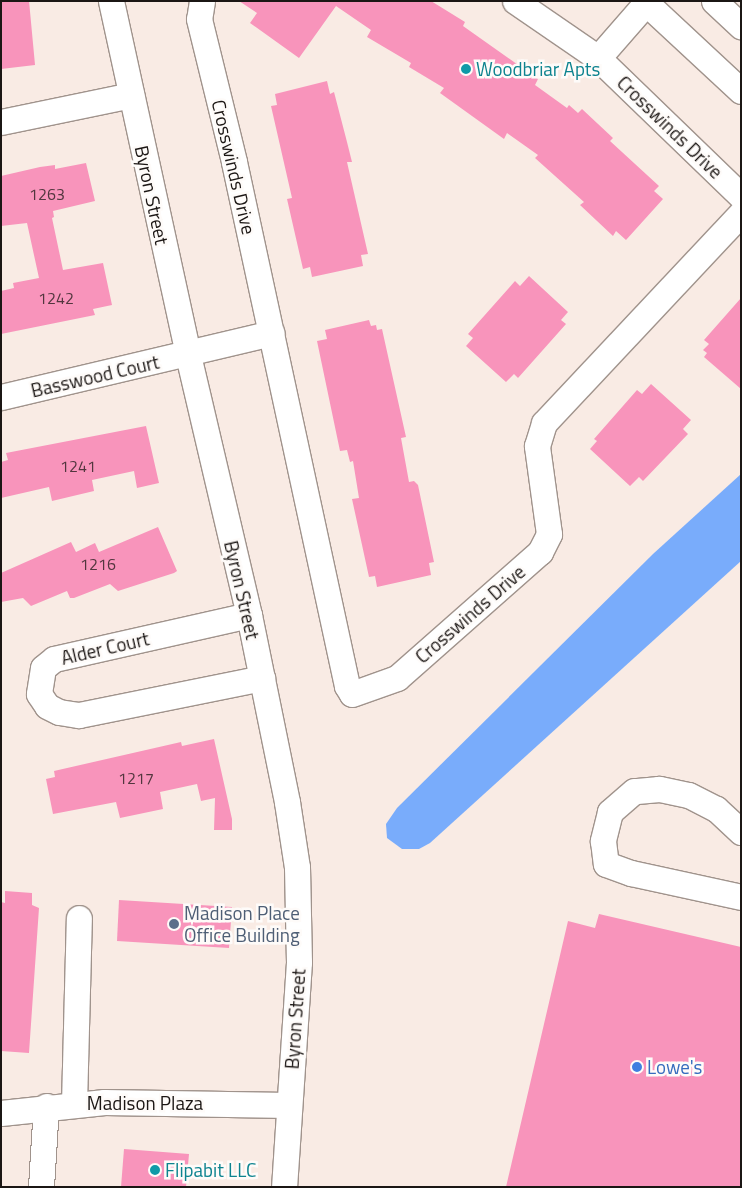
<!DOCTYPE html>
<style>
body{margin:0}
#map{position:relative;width:742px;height:1188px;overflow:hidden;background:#f9ebe4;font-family:"Titillium Web",sans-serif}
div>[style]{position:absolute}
.water>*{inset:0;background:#79acfb}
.building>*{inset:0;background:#f894bb}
.roads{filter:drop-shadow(1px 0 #a0938c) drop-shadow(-1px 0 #a0938c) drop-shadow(0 1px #a0938c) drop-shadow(0 -1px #a0938c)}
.minor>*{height:25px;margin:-12.5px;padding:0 12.5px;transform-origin:12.5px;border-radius:12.5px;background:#fff}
.dots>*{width:14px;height:14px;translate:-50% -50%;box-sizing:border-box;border:2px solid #fefbf9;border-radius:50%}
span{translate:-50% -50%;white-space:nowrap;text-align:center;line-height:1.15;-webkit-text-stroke:5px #fefbf9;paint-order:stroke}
.number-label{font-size:16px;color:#52363e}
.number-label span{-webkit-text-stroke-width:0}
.culture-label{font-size:19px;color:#0d838f}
.left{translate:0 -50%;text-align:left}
.street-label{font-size:19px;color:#1b1614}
.service-label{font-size:19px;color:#4e5e75}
.shop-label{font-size:19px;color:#366cbe}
.frame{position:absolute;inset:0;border:2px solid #1b1614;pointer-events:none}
</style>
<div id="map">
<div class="water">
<div style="clip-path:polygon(741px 474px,741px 561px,430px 843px,419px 849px,402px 849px,387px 838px,386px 824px,397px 808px,653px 554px)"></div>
</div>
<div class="building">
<div style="clip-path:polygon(1px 1px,29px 1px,35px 65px,1px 69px)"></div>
<div style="clip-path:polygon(239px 1px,431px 1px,465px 22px,463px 26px,538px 79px,535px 85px,567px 108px,569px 105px,578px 113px,582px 109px,613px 138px,610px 141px,659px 186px,654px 191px,663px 199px,626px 240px,616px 231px,613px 236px,580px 205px,584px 202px,535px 158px,538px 155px,507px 133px,504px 139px,440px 93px,444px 88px,409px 67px,411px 63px,367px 37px,371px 30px,336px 6px,299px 58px,250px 23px,257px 13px)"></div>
<div style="clip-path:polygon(327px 81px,330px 94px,334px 92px,347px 142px,352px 162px,347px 162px,368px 254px,361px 255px,363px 266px,312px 277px,310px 267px,303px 269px,287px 199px,292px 198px,271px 106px,277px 105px,275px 94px)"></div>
<div style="clip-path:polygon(86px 163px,95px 201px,53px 211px,54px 217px,52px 218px,63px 270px,103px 263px,112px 305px,93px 309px,95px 315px,1px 334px,1px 291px,14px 288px,13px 283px,39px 278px,27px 223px,1px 226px,1px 176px,40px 167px,55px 165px,55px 169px)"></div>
<div style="clip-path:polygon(529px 276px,568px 312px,561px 320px,566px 324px,518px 378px,514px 374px,506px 382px,466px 346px,473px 338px,468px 334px,515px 281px,520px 286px)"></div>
<div style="clip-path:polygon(741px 298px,741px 389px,704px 357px,707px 353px,703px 350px,709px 344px,704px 340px)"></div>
<div style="clip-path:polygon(369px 320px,371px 326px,376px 325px,377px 330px,382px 329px,406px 437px,401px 438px,409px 482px,414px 481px,418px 485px,434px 562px,429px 563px,431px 575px,377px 587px,375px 576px,369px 577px,352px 499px,359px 498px,353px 461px,350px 462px,347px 450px,340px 451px,317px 341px,327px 339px,325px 330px)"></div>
<div style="clip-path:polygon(651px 384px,691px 420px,683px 429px,688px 434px,643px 481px,639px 477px,630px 486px,590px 449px,597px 441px,594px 439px,637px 390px,642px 394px)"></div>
<div style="clip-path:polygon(146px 426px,159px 483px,137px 488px,134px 471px,92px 480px,94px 491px,52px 501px,49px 487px,1px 498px,1px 462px,8px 460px,6px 453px)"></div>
<div style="clip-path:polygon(158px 527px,177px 571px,174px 573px,118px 591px,110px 584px,74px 598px,70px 598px,67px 591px,31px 606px,23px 598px,1px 602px,1px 573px,71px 542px,76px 552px,95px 543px,99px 552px)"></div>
<div style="clip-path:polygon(214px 739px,232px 819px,232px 830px,214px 830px,215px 798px,201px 801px,197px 784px,160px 792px,163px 809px,120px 818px,116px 802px,53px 814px,46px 779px,55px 777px,54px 771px,181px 742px,182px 746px)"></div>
<div style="clip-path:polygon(5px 891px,32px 893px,32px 905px,39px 908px,29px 1053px,1px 1051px,1px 902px,5px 903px)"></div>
<div style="clip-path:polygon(119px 900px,232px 907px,229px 948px,117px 941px)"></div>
<div style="clip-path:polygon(599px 914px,741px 947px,741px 1187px,506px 1187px,568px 921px,595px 928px)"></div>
<div style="clip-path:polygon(124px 1149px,189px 1154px,186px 1187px,121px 1187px)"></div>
</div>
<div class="roads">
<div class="minor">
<div style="left:111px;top:1px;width:362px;rotate:77.7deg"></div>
<div style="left:188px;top:355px;width:267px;rotate:76.8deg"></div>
<div style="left:249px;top:615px;width:191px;rotate:78.5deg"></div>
<div style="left:287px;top:802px;width:66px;rotate:81.3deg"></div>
<div style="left:297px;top:867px;width:95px;rotate:88.8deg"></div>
<div style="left:299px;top:962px;width:225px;rotate:93.8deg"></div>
<div style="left:202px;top:1px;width:18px;rotate:99deg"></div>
<div style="left:199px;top:19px;width:147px;rotate:76.2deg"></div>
<div style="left:234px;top:162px;width:536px;rotate:77.83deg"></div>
<div style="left:347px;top:686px;width:9px;rotate:58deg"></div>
<div style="left:352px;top:694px;width:48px;rotate:-19.6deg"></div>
<div style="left:397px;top:678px;width:191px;rotate:-41.4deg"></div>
<div style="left:540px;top:552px;width:20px;rotate:-63deg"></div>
<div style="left:549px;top:534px;width:89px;rotate:-97.8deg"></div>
<div style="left:537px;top:446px;width:24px;rotate:-73deg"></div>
<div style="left:544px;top:423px;width:288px;rotate:-46.8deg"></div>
<div style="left:515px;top:1px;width:101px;rotate:34.5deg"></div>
<div style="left:598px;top:58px;width:199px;rotate:44deg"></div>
<div style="left:644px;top:1px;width:132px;rotate:42.9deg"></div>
<div style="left:714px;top:1px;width:37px;rotate:43deg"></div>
<div style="left:598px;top:58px;width:73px;rotate:-48.9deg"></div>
<div style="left:1px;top:122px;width:133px;rotate:-11.7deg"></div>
<div style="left:1px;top:397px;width:278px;rotate:-13.3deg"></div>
<div style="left:249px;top:615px;width:200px;rotate:167.3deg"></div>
<div style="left:54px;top:659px;width:14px;rotate:141deg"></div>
<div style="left:43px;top:668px;width:26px;rotate:99deg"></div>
<div style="left:39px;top:694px;width:14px;rotate:56deg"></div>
<div style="left:47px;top:706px;width:13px;rotate:27deg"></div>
<div style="left:59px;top:712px;width:20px;rotate:9deg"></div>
<div style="left:79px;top:715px;width:187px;rotate:-11.4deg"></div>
<div style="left:741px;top:832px;width:34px;rotate:-137deg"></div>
<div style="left:716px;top:809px;width:31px;rotate:-153deg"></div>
<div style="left:688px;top:795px;width:30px;rotate:-168deg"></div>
<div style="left:659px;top:789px;width:25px;rotate:175deg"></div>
<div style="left:634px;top:791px;width:32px;rotate:139deg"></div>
<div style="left:610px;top:812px;width:30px;rotate:104deg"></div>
<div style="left:603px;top:841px;width:23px;rotate:83deg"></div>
<div style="left:606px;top:864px;width:27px;rotate:20deg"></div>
<div style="left:631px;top:873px;width:113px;rotate:12.3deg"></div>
<div style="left:74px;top:1104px;width:186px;rotate:-88.5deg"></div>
<div style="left:1px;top:1113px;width:104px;rotate:-6.1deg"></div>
<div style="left:104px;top:1102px;width:185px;rotate:0.9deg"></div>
<div style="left:41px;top:1187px;width:81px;rotate:-86.5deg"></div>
</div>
</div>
<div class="dots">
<div style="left:466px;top:69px;background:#0f9aa8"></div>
<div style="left:174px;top:924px;background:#5c6f8a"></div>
<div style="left:637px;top:1067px;background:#3f7fe0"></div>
<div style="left:155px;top:1170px;background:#0f9aa8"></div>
</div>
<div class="number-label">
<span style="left:47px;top:194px">1263</span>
<span style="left:56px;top:298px">1242</span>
<span style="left:78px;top:466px">1241</span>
<span style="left:98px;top:564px">1216</span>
<span style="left:136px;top:778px">1217</span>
</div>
<div class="culture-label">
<span class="left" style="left:476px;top:69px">Woodbriar Apts</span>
<span class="left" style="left:165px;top:1170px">Flipabit LLC</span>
</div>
<div class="street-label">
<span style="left:670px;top:127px;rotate:44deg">Crosswinds Drive</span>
<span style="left:234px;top:167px;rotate:77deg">Crosswinds Drive</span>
<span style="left:152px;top:195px;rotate:78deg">Byron Street</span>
<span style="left:95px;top:376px;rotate:-13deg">Basswood Court</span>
<span style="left:242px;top:590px;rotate:77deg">Byron Street</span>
<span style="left:470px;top:614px;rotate:-41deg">Crosswinds Drive</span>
<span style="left:105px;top:648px;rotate:-13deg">Alder Court</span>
<span style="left:295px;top:1019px;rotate:-86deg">Byron Street</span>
<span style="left:145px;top:1103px">Madison Plaza</span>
</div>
<div class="service-label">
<span class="left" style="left:184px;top:924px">Madison Place<br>Office Building</span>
</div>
<div class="shop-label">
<span class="left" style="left:647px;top:1067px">Lowe's</span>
</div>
<div class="frame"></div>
</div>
